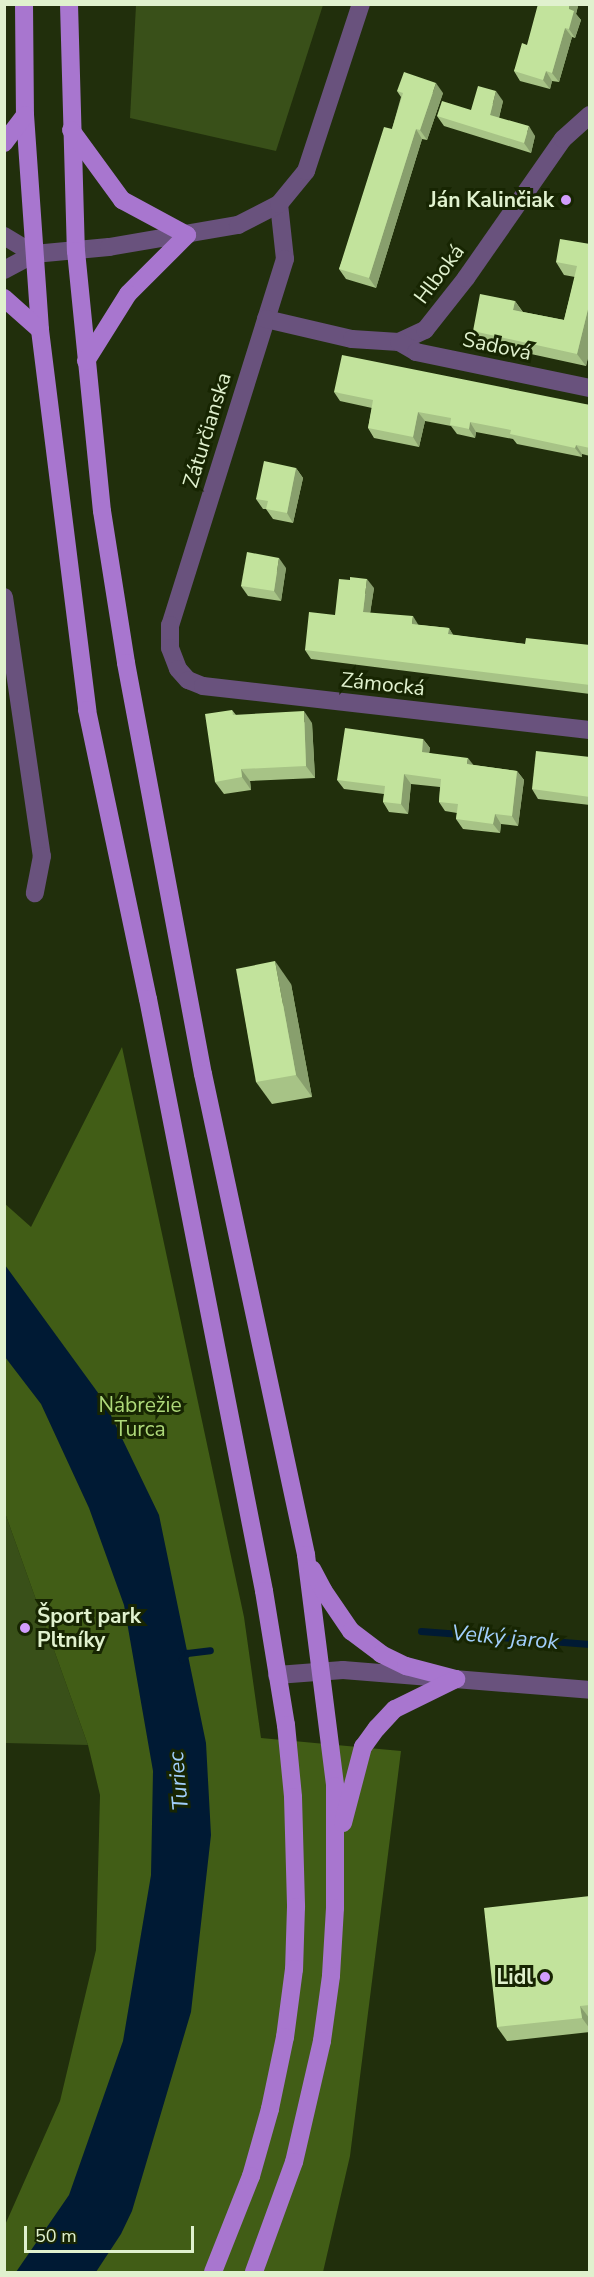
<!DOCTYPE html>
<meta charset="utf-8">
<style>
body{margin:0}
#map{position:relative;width:594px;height:2277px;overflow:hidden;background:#212f0c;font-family:"Nunito Sans",sans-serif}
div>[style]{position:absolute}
.green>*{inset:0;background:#395019}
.forest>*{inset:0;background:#415d16}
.water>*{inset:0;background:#001a34}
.stream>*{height:7px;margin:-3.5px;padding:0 3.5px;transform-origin:3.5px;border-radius:3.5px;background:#001a34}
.minor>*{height:18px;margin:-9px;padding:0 9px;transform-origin:9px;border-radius:9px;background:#69527d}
.major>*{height:18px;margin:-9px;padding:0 9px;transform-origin:9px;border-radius:9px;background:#a876cf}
.wall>*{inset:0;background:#a7c386}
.shaded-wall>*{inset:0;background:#889f6d}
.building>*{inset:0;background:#c2e39c}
.dots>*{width:16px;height:16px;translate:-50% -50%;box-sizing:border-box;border:3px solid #172502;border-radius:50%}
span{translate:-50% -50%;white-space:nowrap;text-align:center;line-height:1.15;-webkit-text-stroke:6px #172502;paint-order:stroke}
.poi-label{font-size:21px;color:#e0f1ce;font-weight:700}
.right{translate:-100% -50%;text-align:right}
.left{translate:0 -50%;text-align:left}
.street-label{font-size:21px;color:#e0f1ce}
.park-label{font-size:21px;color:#aed979}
.water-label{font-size:22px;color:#a1cefb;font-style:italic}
.frame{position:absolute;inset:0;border:6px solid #e0f1ce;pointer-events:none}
.scale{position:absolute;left:24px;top:2226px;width:170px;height:27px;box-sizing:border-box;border:3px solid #e0f1ce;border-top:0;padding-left:8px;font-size:18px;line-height:21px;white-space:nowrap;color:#e0f1ce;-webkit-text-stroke:4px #172502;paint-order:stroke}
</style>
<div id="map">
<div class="green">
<div style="clip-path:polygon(136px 5px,323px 5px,276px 151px,130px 118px)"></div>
<div style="clip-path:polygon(5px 1513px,88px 1745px,5px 1743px)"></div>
</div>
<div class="forest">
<div style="clip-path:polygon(122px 1047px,244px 1617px,261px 1738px,401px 1751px,350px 2156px,323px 2272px,5px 2272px,5px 2225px,60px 2101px,96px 1950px,100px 1795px,88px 1745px,5px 1513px,4px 1203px,31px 1227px)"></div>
</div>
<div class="water">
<div style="clip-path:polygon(5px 1265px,104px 1401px,159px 1515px,206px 1743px,211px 1835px,191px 2012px,132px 2211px,121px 2234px,96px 2272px,16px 2272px,69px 2195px,123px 2041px,151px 1875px,153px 1771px,124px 1605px,89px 1508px,41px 1404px,5px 1357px)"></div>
</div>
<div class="stream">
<div style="left:421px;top:1631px;width:169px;rotate:4.4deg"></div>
<div style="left:182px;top:1659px;width:8px;rotate:-50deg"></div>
<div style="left:187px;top:1653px;width:23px;rotate:-7deg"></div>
</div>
<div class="minor">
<div style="left:279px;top:204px;width:55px;rotate:83.8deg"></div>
<div style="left:285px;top:259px;width:384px;rotate:107.4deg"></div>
<div style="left:170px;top:625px;width:23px;rotate:90deg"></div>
<div style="left:170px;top:648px;width:22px;rotate:69deg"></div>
<div style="left:178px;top:669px;width:15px;rotate:48deg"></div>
<div style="left:188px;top:680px;width:16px;rotate:22deg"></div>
<div style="left:203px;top:686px;width:389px;rotate:6.5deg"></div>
<div style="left:4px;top:236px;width:35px;rotate:31deg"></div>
<div style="left:4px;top:270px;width:34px;rotate:-28deg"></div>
<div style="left:34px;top:254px;width:75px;rotate:-5.3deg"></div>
<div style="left:109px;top:247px;width:131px;rotate:-9.7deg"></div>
<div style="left:238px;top:225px;width:46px;rotate:-27.1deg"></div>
<div style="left:279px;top:204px;width:43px;rotate:-50.7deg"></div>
<div style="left:306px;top:171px;width:176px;rotate:-71.8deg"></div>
<div style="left:266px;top:319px;width:88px;rotate:13.1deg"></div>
<div style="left:352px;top:339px;width:47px;rotate:3.7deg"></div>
<div style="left:399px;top:342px;width:29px;rotate:-25deg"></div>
<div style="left:425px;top:330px;width:66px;rotate:-51.7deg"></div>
<div style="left:466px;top:278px;width:169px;rotate:-55.1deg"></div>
<div style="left:563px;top:139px;width:36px;rotate:-42deg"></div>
<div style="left:399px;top:342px;width:20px;rotate:30deg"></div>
<div style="left:416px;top:352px;width:178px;rotate:11.7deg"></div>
<div style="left:4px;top:597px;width:262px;rotate:81.7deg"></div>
<div style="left:42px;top:856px;width:38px;rotate:101deg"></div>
<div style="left:277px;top:1675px;width:66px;rotate:-4.3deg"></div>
<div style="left:343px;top:1670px;width:248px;rotate:4.6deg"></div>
</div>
<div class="major">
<div style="left:24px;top:4px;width:111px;rotate:89.5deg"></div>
<div style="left:25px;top:115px;width:216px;rotate:86deg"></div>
<div style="left:40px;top:330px;width:383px;rotate:82.9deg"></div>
<div style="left:87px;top:710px;width:295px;rotate:78.1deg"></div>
<div style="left:148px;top:999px;width:603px;rotate:78.91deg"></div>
<div style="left:264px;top:1591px;width:136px;rotate:80.7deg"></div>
<div style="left:286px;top:1725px;width:72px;rotate:84.4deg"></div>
<div style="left:293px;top:1797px;width:110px;rotate:88.4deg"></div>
<div style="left:296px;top:1907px;width:62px;rotate:91.8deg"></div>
<div style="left:294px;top:1969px;width:69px;rotate:97.5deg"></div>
<div style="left:285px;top:2037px;width:74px;rotate:101.8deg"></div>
<div style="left:270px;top:2109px;width:70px;rotate:105.8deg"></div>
<div style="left:251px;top:2176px;width:103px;rotate:111.6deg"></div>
<div style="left:69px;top:4px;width:247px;rotate:88.4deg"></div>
<div style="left:76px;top:251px;width:261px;rotate:84.3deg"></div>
<div style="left:102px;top:511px;width:154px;rotate:81deg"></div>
<div style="left:126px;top:663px;width:418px;rotate:79.4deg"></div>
<div style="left:203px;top:1074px;width:492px;rotate:77.9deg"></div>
<div style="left:306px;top:1555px;width:233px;rotate:82.8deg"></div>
<div style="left:335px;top:1786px;width:122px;rotate:90deg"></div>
<div style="left:335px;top:1908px;width:68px;rotate:93.4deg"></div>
<div style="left:331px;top:1976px;width:66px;rotate:97.9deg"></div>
<div style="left:322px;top:2041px;width:124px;rotate:103deg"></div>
<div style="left:294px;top:2162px;width:117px;rotate:110deg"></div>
<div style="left:71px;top:130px;width:87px;rotate:53.9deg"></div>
<div style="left:122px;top:200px;width:74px;rotate:28.3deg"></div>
<div style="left:187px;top:235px;width:83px;rotate:135deg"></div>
<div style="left:128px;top:294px;width:79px;rotate:122.1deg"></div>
<div style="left:4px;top:143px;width:35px;rotate:-53deg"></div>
<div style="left:4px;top:298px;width:48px;rotate:41.6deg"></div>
<div style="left:312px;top:1569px;width:24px;rotate:62deg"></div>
<div style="left:323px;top:1590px;width:50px;rotate:55.7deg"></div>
<div style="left:351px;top:1631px;width:38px;rotate:37deg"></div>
<div style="left:381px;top:1654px;width:28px;rotate:26deg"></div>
<div style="left:406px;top:1666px;width:52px;rotate:14.6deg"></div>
<div style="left:343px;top:1823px;width:79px;rotate:-75.3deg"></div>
<div style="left:363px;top:1747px;width:24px;rotate:-54deg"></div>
<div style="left:377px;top:1728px;width:26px;rotate:-47deg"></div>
<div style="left:395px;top:1709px;width:68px;rotate:-26.2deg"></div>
</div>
<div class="wall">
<div style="clip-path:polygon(578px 6px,576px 14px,581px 20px,575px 38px,572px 37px,559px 82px,552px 81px,550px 89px,520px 81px,514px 71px,527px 45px)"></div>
<div style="clip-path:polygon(397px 91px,443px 93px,427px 140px,422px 139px,376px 288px,346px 279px,339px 269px,392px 129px,401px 97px)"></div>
<div style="clip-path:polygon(503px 101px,499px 118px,535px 136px,531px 153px,444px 126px,437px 116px,471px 110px)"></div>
<div style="clip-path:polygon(590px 244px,590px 349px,586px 366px,481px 343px,473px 331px,515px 301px,523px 312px,564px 320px,575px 277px,564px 275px,556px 262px)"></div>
<div style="clip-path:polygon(334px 392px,590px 405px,590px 456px,582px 454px,582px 457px,517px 444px,513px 439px,476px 432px,475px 438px,457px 434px,451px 426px,425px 421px,419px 447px,374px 438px,368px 428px,372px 408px,340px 401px)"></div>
<div style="clip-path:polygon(296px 468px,303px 478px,293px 523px,273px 519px,266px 509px,263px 509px,256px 499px)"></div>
<div style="clip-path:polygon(286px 568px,281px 601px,248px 596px,241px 586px)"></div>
<div style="clip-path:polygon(374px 588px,370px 613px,419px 625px,449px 628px,453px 635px,525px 644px,590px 645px,590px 694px,311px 659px,305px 650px,335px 615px)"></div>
<div style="clip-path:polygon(232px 710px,236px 715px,312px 723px,315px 778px,250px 781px,251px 790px,224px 794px,215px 782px)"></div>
<div style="clip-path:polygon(423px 739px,430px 748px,429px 753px,473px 765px,517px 771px,524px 780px,518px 826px,501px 824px,500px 833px,463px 829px,456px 819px,457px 813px,445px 811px,439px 802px,440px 787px,411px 784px,408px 814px,389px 812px,383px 802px,384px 794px,344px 789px,337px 780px)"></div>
<div style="clip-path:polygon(590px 757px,590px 805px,538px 799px,532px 789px)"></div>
<div style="clip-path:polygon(291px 984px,312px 1097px,272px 1104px,256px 1082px)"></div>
<div style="clip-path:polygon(590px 1896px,590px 2032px,507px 2041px,497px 2027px)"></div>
</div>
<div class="shaded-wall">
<div style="clip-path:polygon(570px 4px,577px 4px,578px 6px,576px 14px,581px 20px,575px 38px,569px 29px,569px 9px)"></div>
<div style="clip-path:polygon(565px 28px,572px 37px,559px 82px,552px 73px)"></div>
<div style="clip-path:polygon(546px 71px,552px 81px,550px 89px,543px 80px)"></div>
<div style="clip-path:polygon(436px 83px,443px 93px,427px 140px,420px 130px)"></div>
<div style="clip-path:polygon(496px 91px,503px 101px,497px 125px,490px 115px)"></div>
<div style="clip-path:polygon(529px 126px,535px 136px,531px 153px,524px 143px)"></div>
<div style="clip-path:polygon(416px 129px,422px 139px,376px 288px,369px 278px)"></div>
<div style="clip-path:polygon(515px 301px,523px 313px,513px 310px)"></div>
<div style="clip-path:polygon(590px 301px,590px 349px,586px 366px,577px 354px)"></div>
<div style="clip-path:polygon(418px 412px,425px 421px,419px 447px,413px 437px)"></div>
<div style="clip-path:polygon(470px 422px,476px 432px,475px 438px,469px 429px)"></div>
<div style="clip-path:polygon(576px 445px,582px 454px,582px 457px,575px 448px)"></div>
<div style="clip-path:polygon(296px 468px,303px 478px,293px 523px,287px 513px)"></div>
<div style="clip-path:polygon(279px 558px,286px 568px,281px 601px,274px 591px)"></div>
<div style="clip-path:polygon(367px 579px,374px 588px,369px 621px,363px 612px)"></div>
<div style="clip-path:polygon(413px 616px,419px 626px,412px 624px)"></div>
<div style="clip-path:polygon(449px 628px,455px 638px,448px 634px)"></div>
<div style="clip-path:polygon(304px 711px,312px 723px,315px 778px,306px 766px)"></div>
<div style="clip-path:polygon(423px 739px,430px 748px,428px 761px,422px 752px)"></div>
<div style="clip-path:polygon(468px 758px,475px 767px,467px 764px)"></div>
<div style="clip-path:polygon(241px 769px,250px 781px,251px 790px,242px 777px)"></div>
<div style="clip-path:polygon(517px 771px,524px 780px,518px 826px,512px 816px)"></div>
<div style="clip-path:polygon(404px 774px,411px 784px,408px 814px,401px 804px)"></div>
<div style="clip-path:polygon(495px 814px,501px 824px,500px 833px,493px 824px)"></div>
<div style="clip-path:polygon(275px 961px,291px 984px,312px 1097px,296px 1075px)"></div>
<div style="clip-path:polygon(580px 2006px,590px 2019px,590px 2029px,582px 2018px)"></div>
</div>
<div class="building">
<div style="clip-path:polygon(538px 4px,570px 4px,569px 9px,574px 11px,569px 29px,565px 28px,552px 73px,546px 71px,543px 80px,514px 71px,522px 43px,527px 45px)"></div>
<div style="clip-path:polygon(404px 72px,436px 83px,420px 130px,416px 129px,369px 278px,339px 269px,384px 127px,392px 129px,403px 93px,397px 91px)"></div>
<div style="clip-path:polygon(478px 86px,496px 91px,490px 115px,529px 126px,524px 143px,437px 116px,442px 101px,471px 110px)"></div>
<div style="clip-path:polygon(560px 239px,590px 244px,590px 301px,577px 354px,473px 331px,480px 294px,515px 301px,513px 310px,564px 320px,577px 266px,556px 262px)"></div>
<div style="clip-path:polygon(342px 355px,590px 405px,590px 448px,576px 445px,575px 448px,510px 434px,511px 430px,470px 422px,469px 429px,450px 425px,451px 418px,418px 412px,413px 437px,368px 428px,373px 400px,334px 392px)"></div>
<div style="clip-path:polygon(264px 461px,296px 468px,287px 513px,266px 509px,268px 501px,256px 499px)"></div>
<div style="clip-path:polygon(247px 552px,279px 558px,274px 591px,241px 586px)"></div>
<div style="clip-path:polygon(350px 577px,367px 579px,363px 612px,413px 616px,412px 624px,449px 628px,448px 634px,525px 644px,526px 638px,590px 645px,590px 685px,305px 650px,309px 612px,335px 615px,339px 579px,350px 580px)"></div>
<div style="clip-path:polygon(232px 710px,233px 715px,304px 711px,306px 766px,241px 769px,242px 777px,215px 782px,205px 714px)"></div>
<div style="clip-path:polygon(345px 728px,423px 739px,422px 752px,468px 758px,467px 764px,517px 771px,512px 816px,495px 814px,493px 824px,456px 819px,458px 804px,439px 802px,441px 779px,404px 774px,401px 804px,383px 802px,385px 786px,337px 780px)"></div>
<div style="clip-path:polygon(536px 751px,590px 757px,590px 797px,532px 789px)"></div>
<div style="clip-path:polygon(275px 961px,296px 1075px,256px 1082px,236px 969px)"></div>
<div style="clip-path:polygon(590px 1896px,590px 2005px,580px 2006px,582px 2018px,497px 2027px,484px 1908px)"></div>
</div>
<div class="dots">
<div style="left:566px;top:200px;background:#d29dfd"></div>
<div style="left:25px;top:1628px;background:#d29dfd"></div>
<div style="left:545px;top:1977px;background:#d29dfd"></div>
</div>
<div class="poi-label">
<span class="right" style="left:554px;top:200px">Ján Kalinčiak</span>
<span class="left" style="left:37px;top:1628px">Šport park<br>Pltníky</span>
<span class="right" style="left:533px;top:1977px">Lidl</span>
</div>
<div class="street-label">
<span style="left:439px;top:274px;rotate:-53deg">Hlboká</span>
<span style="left:497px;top:346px;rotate:12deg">Sadová</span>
<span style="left:207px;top:430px;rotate:-73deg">Záturčianska</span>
<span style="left:383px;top:684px;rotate:6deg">Zámocká</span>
</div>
<div class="park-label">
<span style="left:140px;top:1417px">Nábrežie<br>Turca</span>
</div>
<div class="water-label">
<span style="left:505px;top:1638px;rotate:5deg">Veľký jarok</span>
<span style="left:179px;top:1781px;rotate:-95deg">Turiec</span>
</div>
<div class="frame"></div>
<div class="scale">50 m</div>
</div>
